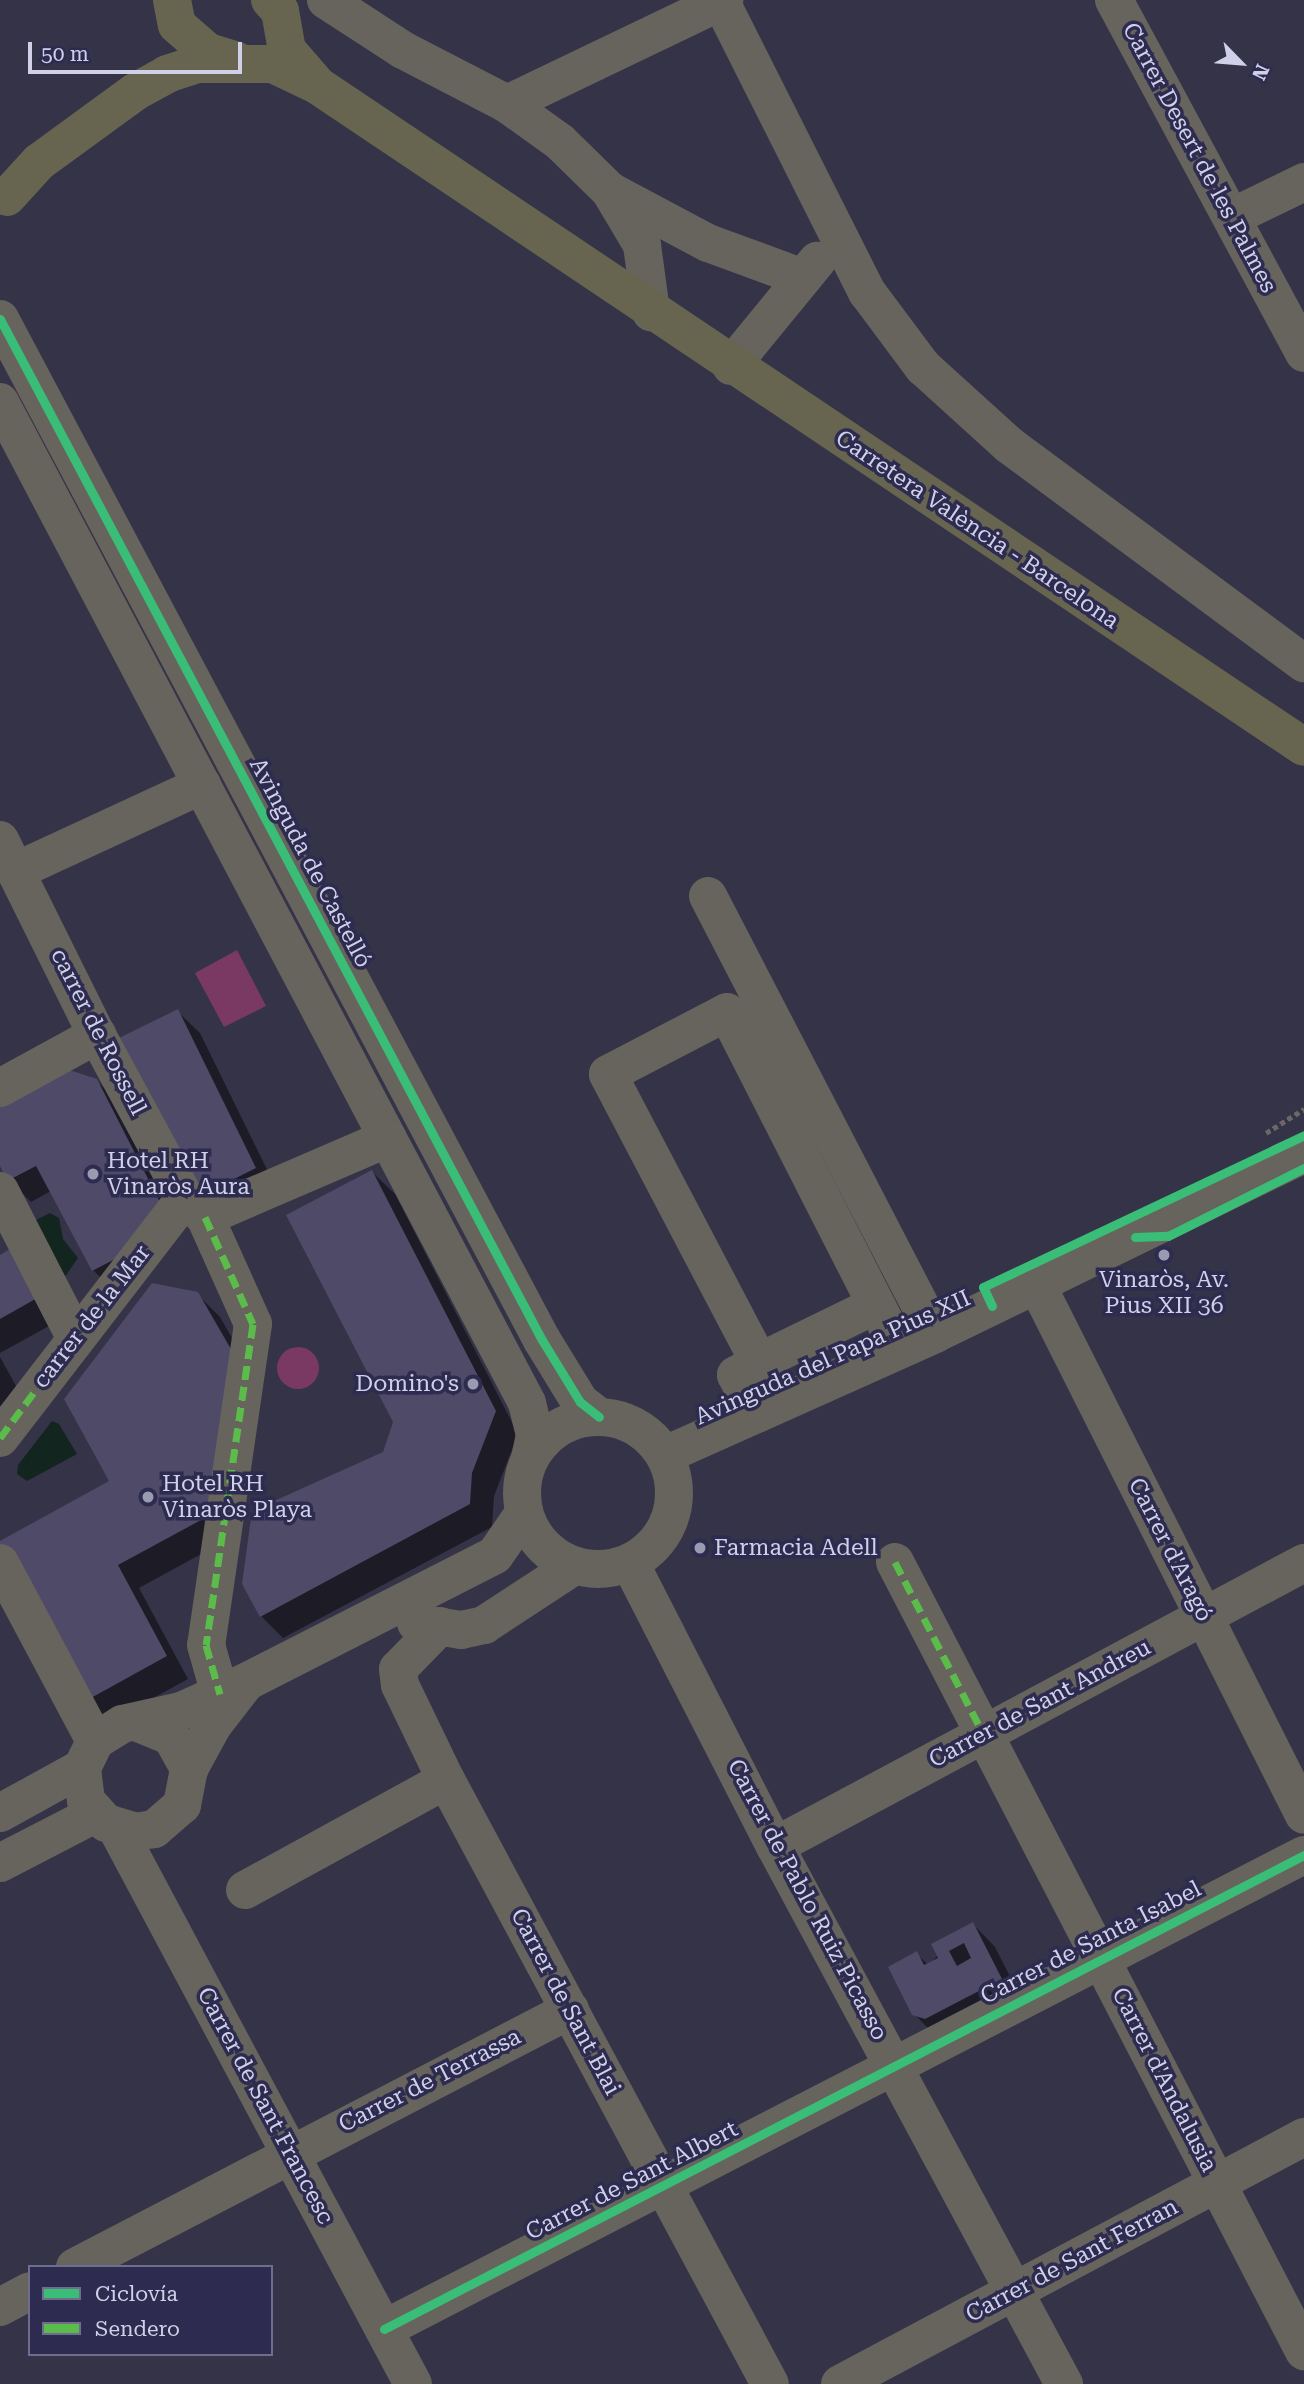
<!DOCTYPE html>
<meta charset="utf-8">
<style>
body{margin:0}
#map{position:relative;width:1304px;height:2384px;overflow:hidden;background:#353348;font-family:"Roboto Serif",serif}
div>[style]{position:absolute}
.green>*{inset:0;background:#793963}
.round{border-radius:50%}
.water>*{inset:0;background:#12251f}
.shadow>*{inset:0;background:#0007}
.building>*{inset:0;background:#4e4a68}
.path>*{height:4.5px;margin-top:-2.25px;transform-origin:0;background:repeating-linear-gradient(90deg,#6a6865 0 5px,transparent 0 8.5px)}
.minor>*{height:38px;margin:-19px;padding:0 19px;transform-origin:19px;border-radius:19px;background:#66645c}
.minor>.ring{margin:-19px;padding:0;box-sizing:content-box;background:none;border:38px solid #66645c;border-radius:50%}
.major>*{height:38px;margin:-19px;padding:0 19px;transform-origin:19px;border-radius:19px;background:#676550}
.quiet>*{height:7px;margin-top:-3.5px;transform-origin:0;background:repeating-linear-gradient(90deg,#5cbc4b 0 14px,transparent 0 21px)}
.cycleway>*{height:9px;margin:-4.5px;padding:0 4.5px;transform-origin:4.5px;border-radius:4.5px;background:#3abd76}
.dots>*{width:19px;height:19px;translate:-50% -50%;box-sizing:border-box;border:4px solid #2e2b50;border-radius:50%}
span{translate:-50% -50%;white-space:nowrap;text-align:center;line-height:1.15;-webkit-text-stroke:7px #2e2b50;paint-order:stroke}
.street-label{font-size:23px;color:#d0d1e8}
.poi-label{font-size:23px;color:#d0d1e8}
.left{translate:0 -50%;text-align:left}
.right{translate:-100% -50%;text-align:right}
.legend{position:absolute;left:28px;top:2265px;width:245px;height:91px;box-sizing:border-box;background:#2e2b50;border:2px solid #6f6d8d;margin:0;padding:9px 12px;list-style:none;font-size:21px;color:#d0d1e8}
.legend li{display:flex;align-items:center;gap:14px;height:35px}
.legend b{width:35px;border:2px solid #6f6d8d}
.north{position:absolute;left:1206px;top:28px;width:70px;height:70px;-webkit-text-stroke:5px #2e2b50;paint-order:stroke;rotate:115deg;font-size:19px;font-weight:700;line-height:28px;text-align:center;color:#d0d1e8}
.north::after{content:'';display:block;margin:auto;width:24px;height:32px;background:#d0d1e8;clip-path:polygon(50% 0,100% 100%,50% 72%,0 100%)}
.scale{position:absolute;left:28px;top:42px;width:214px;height:32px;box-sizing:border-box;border:4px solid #d0d1e8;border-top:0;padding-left:9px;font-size:21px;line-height:24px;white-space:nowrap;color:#d0d1e8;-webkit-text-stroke:5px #2e2b50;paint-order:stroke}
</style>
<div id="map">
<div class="green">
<div style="clip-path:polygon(237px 950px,266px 1006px,224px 1027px,195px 973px)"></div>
<div class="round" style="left:277px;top:1347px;width:42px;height:42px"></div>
</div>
<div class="water">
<div style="clip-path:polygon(50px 1213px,59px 1218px,63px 1239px,78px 1258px,64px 1278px,34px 1221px)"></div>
<div style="clip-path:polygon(52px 1421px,59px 1424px,77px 1454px,27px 1481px,17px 1474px,18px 1465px)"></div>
</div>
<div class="shadow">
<div style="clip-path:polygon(177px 1011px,200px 1033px,277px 1190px,195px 1198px)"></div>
<div style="clip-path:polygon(96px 1080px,119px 1103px,184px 1230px,116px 1293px,93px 1270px,51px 1191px,31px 1202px,9px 1180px,0 1163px)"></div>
<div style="clip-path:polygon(372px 1172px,395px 1194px,518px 1434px,494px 1496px,492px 1527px,283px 1638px,261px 1616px,384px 1453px,395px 1422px)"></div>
<div style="clip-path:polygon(0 1257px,67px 1316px,0 1353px)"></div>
<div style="clip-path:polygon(197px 1294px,220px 1317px,260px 1387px,236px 1535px,139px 1588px,188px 1679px,104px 1725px,0 1543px,111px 1482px)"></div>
<div style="clip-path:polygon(0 1357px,21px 1395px,0 1407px)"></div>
<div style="clip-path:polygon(973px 1924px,995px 1947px,1023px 2002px,937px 2037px,914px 2014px,917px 1954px,928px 1965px)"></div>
</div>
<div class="building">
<div style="clip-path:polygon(178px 1009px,256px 1168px,194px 1199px,115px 1040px)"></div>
<div style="clip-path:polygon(66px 1069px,97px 1079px,162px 1206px,121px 1256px,92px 1271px,36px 1166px,7px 1181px,0 1166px,0 1105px)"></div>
<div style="clip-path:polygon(372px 1170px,496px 1411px,472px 1473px,470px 1504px,260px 1617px,242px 1584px,252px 1511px,383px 1452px,393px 1422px,286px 1215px)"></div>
<div style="clip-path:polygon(19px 1244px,46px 1293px,0 1319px,0 1255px)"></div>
<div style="clip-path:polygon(152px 1283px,198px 1292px,239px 1363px,214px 1513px,118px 1565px,167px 1656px,80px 1704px,0 1556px,0 1541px,109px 1481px,64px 1399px)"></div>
<div style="clip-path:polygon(evenodd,973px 1922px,1002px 1979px,925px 2019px,912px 2015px,888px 1967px,917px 1951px,924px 1965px,938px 1958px,931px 1944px,973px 1922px,964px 1943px,971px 1958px,957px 1966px,949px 1951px,964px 1943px)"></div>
</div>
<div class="path">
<div style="left:1266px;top:1133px;width:45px;rotate:-32.3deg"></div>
</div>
<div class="minor">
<div style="left:326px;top:0;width:92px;rotate:33deg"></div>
<div style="left:403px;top:50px;width:117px;rotate:27.4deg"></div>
<div style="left:507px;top:104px;width:65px;rotate:35.6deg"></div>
<div style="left:560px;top:142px;width:70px;rotate:44.4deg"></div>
<div style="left:610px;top:191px;width:63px;rotate:59.3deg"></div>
<div style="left:642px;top:245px;width:68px;rotate:82.3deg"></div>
<div style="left:1114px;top:0;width:401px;rotate:61.7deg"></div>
<div style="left:721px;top:2px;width:325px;rotate:63.3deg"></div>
<div style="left:867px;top:292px;width:94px;rotate:53.3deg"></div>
<div style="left:923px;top:367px;width:116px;rotate:42.2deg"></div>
<div style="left:1009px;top:445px;width:367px;rotate:36.5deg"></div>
<div style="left:507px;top:104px;width:241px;rotate:-25.6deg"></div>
<div style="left:612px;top:192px;width:109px;rotate:28deg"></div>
<div style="left:708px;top:243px;width:101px;rotate:20.2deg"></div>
<div style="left:1232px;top:217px;width:80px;rotate:-25.9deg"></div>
<div style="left:0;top:319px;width:1156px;rotate:62.04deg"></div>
<div style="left:542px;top:1340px;width:73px;rotate:58.5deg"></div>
<div style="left:580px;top:1402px;width:24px;rotate:38deg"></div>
<div style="left:731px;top:366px;width:136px;rotate:-50.7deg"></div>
<div style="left:0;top:402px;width:1131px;rotate:62.23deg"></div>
<div style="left:527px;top:1403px;width:33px;rotate:76deg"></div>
<div style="left:535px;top:1435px;width:24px;rotate:102deg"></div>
<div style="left:0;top:840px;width:218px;rotate:63.6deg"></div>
<div style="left:97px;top:1035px;width:185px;rotate:61.6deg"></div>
<div style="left:185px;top:1198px;width:28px;rotate:44deg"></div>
<div style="left:205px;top:1217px;width:117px;rotate:65.8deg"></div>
<div style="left:253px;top:1324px;width:324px;rotate:98.3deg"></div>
<div style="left:206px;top:1645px;width:51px;rotate:74.1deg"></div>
<div style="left:16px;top:871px;width:205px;rotate:-24.8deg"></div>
<div style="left:708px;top:896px;width:493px;rotate:62.6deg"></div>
<div style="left:0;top:1088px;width:111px;rotate:-28.7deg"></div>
<div style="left:0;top:1191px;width:164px;rotate:62.8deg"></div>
<div style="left:205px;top:1217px;width:199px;rotate:-23.3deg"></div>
<div style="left:1037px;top:1285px;width:593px;rotate:63.26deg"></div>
<div style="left:759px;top:1362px;width:130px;rotate:-26deg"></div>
<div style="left:756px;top:1414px;width:44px;rotate:-117.1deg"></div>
<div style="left:736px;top:1375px;width:26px;rotate:-29deg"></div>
<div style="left:759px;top:1362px;width:325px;rotate:-117.7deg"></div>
<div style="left:608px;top:1074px;width:134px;rotate:-27.5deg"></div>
<div style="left:727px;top:1012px;width:379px;rotate:63deg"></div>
<div class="ring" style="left:522px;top:1417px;width:114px;height:114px"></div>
<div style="left:0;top:1438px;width:303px;rotate:-52.4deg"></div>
<div style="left:665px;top:1455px;width:296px;rotate:-24.1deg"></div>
<div style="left:935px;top:1334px;width:411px;rotate:-26deg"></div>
<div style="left:895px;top:1562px;width:889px;rotate:62.6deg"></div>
<div style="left:0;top:1563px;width:202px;rotate:61.9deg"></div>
<div style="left:630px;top:1563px;width:318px;rotate:62.9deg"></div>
<div style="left:775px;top:1846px;width:611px;rotate:61.76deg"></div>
<div style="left:416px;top:1623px;width:46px;rotate:8.8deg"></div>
<div style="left:461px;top:1630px;width:24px;rotate:-12deg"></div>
<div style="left:484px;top:1625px;width:108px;rotate:-33.2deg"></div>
<div style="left:440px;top:1626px;width:60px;rotate:134.3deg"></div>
<div style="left:398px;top:1669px;width:16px;rotate:83deg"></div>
<div style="left:400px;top:1685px;width:106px;rotate:64.2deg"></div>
<div style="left:446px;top:1780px;width:685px;rotate:61.79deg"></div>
<div style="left:138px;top:1723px;width:35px;rotate:22deg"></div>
<div style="left:171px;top:1736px;width:38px;rotate:61deg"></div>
<div style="left:189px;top:1769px;width:37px;rotate:101deg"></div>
<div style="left:182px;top:1805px;width:37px;rotate:139deg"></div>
<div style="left:154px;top:1829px;width:18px;rotate:171deg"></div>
<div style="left:136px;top:1832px;width:31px;rotate:-163deg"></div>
<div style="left:106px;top:1823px;width:30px;rotate:-132deg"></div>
<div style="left:86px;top:1801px;width:33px;rotate:-97deg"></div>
<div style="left:82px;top:1768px;width:30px;rotate:-64deg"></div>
<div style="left:95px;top:1741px;width:32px;rotate:-32deg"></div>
<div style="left:122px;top:1724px;width:60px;rotate:-12.4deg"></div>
<div style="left:181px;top:1711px;width:73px;rotate:-24.1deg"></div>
<div style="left:248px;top:1681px;width:277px;rotate:-27deg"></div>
<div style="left:495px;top:1555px;width:51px;rotate:-55.4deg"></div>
<div style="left:189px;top:1769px;width:50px;rotate:-61.4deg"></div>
<div style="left:213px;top:1725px;width:51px;rotate:-52.2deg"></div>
<div style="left:0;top:1813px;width:94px;rotate:-28.8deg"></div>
<div style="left:117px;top:1829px;width:629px;rotate:61.93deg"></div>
<div style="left:775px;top:1846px;width:600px;rotate:-28.15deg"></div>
<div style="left:0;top:1863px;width:107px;rotate:-27.3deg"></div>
<div style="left:245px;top:1890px;width:229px;rotate:-28.7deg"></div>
<div style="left:75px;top:2267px;width:558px;rotate:-27.44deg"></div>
<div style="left:0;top:2307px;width:34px;rotate:-28deg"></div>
<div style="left:384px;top:2329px;width:1035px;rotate:-27.26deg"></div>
<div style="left:840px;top:2384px;width:526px;rotate:-28.03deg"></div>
</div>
<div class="major">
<div style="left:172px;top:0;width:25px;rotate:79deg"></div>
<div style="left:177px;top:25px;width:41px;rotate:41.1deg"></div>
<div style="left:208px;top:52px;width:30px;rotate:17deg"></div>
<div style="left:270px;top:0;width:15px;rotate:48deg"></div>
<div style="left:280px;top:11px;width:40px;rotate:80deg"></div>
<div style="left:287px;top:50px;width:41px;rotate:48.9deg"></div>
<div style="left:7px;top:197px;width:47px;rotate:-47.6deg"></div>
<div style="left:39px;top:162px;width:119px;rotate:-36.1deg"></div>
<div style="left:135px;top:92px;width:37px;rotate:-29deg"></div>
<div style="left:167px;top:74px;width:33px;rotate:-18deg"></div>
<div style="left:198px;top:64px;width:75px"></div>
<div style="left:273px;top:64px;width:49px;rotate:25.5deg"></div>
<div style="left:317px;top:85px;width:1188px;rotate:33.85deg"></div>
</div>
<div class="quiet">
<div style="left:205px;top:1217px;width:117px;rotate:65.8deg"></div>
<div style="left:253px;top:1324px;width:324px;rotate:98.3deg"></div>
<div style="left:206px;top:1645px;width:51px;rotate:74.1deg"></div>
<div style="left:0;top:1438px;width:126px;rotate:-53.4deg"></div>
<div style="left:895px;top:1562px;width:195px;rotate:62.8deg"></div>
</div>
<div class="cycleway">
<div style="left:0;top:319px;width:1156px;rotate:62.04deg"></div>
<div style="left:542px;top:1340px;width:73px;rotate:58.5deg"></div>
<div style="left:580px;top:1402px;width:24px;rotate:38deg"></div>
<div style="left:1135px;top:1237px;width:33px;rotate:-2deg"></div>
<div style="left:1168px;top:1236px;width:152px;rotate:-26.6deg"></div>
<div style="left:992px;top:1306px;width:21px;rotate:-115deg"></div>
<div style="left:983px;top:1287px;width:355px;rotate:-25.3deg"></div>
<div style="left:384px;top:2329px;width:1035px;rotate:-27.26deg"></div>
</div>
<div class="dots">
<div style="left:93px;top:1174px;background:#9a9ab0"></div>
<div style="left:1164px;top:1255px;background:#9a9ab0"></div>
<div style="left:473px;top:1384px;background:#9a9ab0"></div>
<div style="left:148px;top:1497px;background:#9a9ab0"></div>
<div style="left:700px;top:1548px;background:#9a9ab0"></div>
</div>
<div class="street-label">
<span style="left:1199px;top:158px;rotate:62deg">Carrer Desert de les Palmes</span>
<span style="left:977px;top:530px;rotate:34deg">Carretera València - Barcelona</span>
<span style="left:310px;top:863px;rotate:62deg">Avinguda de Castelló</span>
<span style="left:98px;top:1032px;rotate:63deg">carrer de Rossell</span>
<span style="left:92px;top:1317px;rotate:-52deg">carrer de la Mar</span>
<span style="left:833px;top:1358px;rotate:-24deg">Avinguda del Papa Pius XII</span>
<span style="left:1170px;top:1550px;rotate:63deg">Carrer d'Aragó</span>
<span style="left:1040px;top:1704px;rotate:-28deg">Carrer de Sant Andreu</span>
<span style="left:807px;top:1900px;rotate:62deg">Carrer de Pablo Ruiz Picasso</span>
<span style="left:1091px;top:1943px;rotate:-27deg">Carrer de Santa Isabel</span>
<span style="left:565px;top:2002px;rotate:62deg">Carrer de Sant Blai</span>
<span style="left:1164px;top:2080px;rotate:63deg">Carrer d'Andalusia</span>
<span style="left:430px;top:2081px;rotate:-27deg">Carrer de Terrassa</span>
<span style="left:265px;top:2106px;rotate:62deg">Carrer de Sant Francesc</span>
<span style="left:632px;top:2181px;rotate:-27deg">Carrer de Sant Albert</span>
<span style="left:1072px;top:2261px;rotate:-28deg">Carrer de Sant Ferran</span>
</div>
<div class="poi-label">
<span class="left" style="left:107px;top:1174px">Hotel RH<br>Vinaròs Aura</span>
<span style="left:1164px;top:1293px">Vinaròs, Av.<br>Pius XII 36</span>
<span class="right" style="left:459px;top:1384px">Domino's</span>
<span class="left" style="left:162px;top:1497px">Hotel RH<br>Vinaròs Playa</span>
<span class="left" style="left:714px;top:1548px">Farmacia Adell</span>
</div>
<ul class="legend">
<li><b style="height:9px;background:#3abd76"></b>Ciclovía</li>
<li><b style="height:9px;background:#5cbc4b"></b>Sendero</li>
</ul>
<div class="north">N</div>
<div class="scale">50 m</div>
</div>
